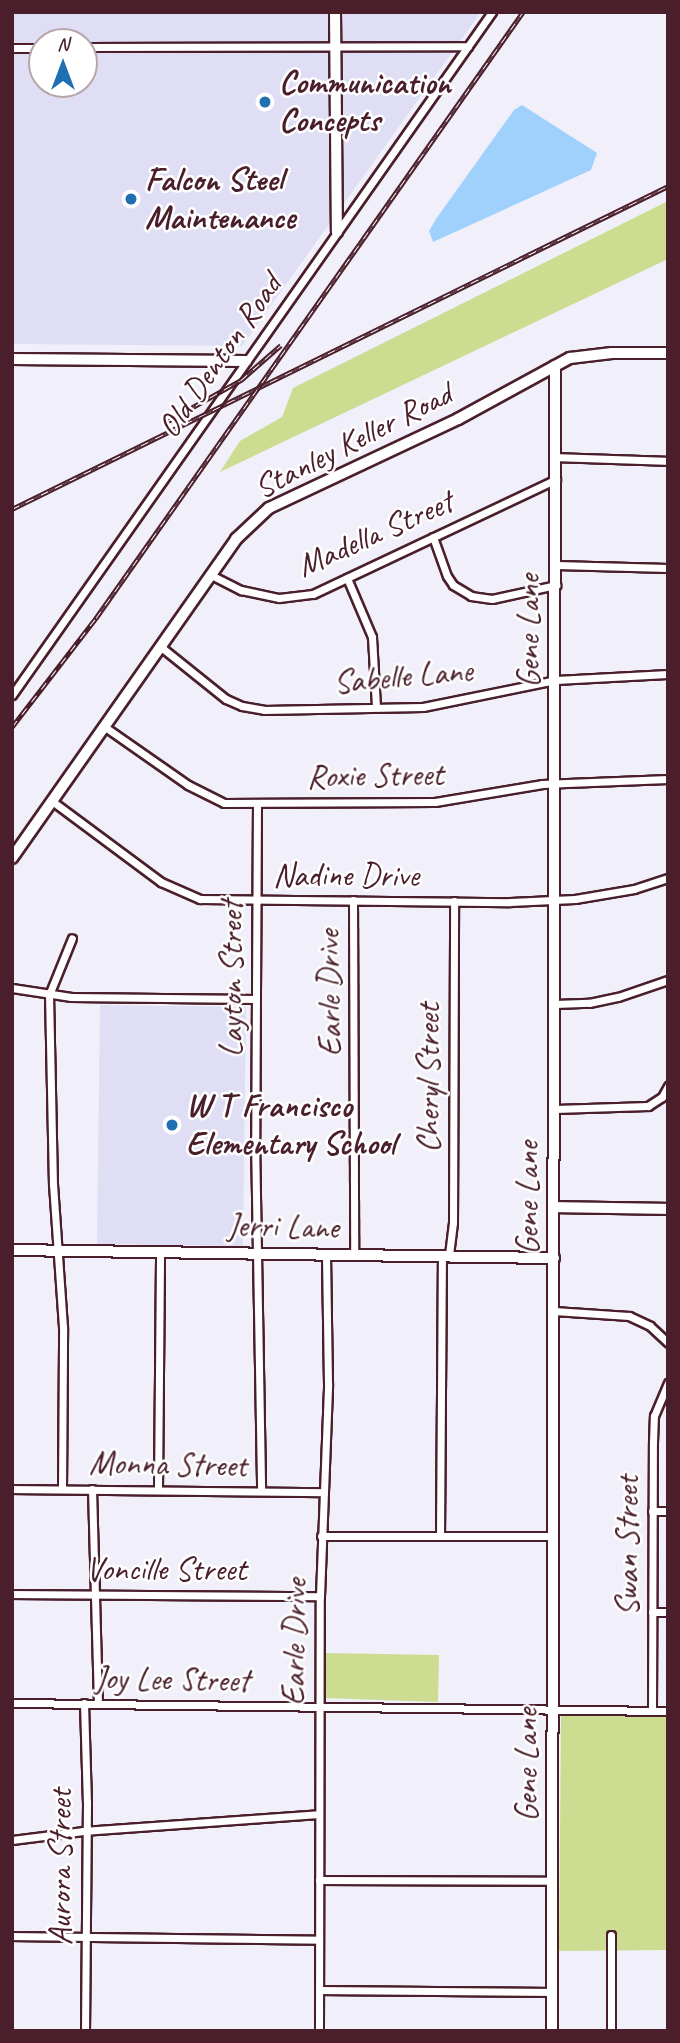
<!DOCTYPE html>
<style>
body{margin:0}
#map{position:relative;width:680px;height:2043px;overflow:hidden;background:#f1f0fa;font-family:Caveat,sans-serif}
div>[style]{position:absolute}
.built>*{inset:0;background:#e0def4}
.green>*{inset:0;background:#ccdc90}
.water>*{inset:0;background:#a0d1fd}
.roads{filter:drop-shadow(2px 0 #4a1f2b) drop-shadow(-2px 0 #4a1f2b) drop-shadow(0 2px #4a1f2b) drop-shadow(0 -2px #4a1f2b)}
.street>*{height:7px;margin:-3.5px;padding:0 3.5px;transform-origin:3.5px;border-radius:3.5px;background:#fff}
.secondary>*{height:10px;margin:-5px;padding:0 5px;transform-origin:5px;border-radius:5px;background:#fff}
.rail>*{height:5px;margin-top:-2.5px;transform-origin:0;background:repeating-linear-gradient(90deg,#fff 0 8px,#4a1f2b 0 16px);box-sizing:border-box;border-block:2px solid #4a1f2b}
.dots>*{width:19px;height:19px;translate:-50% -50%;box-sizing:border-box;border:4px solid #fff;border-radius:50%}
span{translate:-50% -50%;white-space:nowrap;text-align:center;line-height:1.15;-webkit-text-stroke:5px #fff;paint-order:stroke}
.poi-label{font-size:33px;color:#4a1f2b;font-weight:700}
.left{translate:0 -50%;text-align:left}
.street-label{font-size:33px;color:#4a1f2b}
.frame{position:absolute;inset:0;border:14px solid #4a1f2b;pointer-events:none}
.north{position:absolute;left:28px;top:28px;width:70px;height:70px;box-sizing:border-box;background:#fff;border:2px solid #b7a5aa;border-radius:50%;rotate:0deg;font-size:19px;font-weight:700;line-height:28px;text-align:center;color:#4a1f2b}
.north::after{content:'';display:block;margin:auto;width:24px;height:32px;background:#1f6fb2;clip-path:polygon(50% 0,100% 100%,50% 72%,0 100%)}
</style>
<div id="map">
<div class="built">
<div style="clip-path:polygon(evenodd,12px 12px,481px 12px,242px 346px,12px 344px,12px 12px,42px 42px,84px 42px,84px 84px,42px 84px,42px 42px)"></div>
<div style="clip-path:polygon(100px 1005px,246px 1007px,243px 1246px,97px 1244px)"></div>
</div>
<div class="green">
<div style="clip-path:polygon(668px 201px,668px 259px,220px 472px,240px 441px,282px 417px,293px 388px)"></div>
<div style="clip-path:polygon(325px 1653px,439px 1655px,438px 1702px,324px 1698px)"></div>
<div style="clip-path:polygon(561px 1715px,668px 1717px,668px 2031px,666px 1950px,559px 1951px)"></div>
</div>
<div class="water">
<div style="clip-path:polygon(522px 105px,597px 153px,591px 170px,433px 242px,429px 231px,436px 219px,514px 110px)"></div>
</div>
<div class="roads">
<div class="street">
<div style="left:84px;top:47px;width:384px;rotate:-0.1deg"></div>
<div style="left:12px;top:48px;width:30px"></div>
<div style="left:556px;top:457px;width:112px;rotate:2deg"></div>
<div style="left:433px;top:537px;width:41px;rotate:70.3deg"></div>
<div style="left:447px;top:576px;width:11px;rotate:56deg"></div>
<div style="left:453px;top:585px;width:21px;rotate:31deg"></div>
<div style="left:471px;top:596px;width:21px;rotate:8deg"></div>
<div style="left:492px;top:599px;width:66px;rotate:-12.3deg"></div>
<div style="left:556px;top:565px;width:112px;rotate:1.5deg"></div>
<div style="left:211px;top:575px;width:34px;rotate:27deg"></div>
<div style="left:241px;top:590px;width:39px;rotate:12deg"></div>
<div style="left:279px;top:598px;width:34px;rotate:-7deg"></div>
<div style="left:313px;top:594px;width:269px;rotate:-25.3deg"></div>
<div style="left:347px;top:578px;width:64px;rotate:67deg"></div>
<div style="left:372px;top:637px;width:70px;rotate:86.7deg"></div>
<div style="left:161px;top:647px;width:83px;rotate:38.7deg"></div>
<div style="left:226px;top:699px;width:17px;rotate:24deg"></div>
<div style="left:242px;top:706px;width:22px;rotate:10deg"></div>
<div style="left:264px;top:710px;width:159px;rotate:-1.1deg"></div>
<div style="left:423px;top:707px;width:136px;rotate:-11.5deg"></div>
<div style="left:556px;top:680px;width:112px;rotate:-3.1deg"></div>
<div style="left:12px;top:695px;width:835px;rotate:-54.9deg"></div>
<div style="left:105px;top:727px;width:101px;rotate:34.9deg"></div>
<div style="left:188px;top:785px;width:40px;rotate:26.6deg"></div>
<div style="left:224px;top:803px;width:211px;rotate:-0.3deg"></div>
<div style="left:435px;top:802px;width:109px;rotate:-9.5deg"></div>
<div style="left:542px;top:784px;width:126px;rotate:-2.3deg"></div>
<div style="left:52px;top:801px;width:136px;rotate:36.6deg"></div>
<div style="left:161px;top:882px;width:43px;rotate:23.6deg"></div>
<div style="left:200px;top:899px;width:310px;rotate:0.6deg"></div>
<div style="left:510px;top:902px;width:65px;rotate:-2.6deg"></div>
<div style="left:575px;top:899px;width:60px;rotate:-9.6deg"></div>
<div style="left:634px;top:889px;width:36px;rotate:-18deg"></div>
<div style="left:257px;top:803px;width:335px;rotate:90.3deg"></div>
<div style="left:255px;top:1138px;width:353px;rotate:89deg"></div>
<div style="left:353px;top:900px;width:354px;rotate:89.8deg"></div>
<div style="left:12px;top:988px;width:60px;rotate:8.7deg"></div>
<div style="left:71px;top:997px;width:185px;rotate:0.6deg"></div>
<div style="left:555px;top:1004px;width:34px;rotate:-2deg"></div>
<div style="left:589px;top:1003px;width:30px;rotate:-12deg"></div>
<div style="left:618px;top:997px;width:53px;rotate:-18.8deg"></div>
<div style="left:555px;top:1109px;width:93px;rotate:-1.8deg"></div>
<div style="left:648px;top:1106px;width:17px;rotate:-33deg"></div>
<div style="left:662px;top:1097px;width:13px;rotate:-61deg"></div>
<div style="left:449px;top:1255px;width:32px;rotate:-83deg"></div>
<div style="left:453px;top:1223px;width:322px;rotate:-89.8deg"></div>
<div style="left:554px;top:1311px;width:75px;rotate:3.8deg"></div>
<div style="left:629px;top:1316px;width:23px;rotate:25deg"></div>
<div style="left:650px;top:1326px;width:25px;rotate:43deg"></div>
<div style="left:12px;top:1489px;width:312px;rotate:0.6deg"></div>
<div style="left:62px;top:1489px;width:162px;rotate:-89.6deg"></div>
<div style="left:63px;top:1327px;width:142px;rotate:-94deg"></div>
<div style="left:53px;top:1185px;width:190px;rotate:-91.2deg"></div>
<div style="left:49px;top:995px;width:61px;rotate:-68deg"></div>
<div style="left:92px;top:1489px;width:214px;rotate:88.4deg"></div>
<div style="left:158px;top:1489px;width:237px;rotate:-89.5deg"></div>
<div style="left:652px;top:1511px;width:16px"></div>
<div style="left:321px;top:1536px;width:233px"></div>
<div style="left:440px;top:1536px;width:281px;rotate:-89.6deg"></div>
<div style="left:12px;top:1594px;width:308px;rotate:0.4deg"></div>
<div style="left:652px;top:1612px;width:16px"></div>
<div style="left:12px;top:1703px;width:656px;rotate:0.7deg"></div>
<div style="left:84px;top:1703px;width:100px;rotate:88.3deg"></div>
<div style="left:87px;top:1803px;width:228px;rotate:90.5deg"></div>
<div style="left:652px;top:1711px;width:269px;rotate:-89.8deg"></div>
<div style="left:653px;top:1442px;width:26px;rotate:-88deg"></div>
<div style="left:654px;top:1416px;width:36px;rotate:-67deg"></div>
<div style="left:12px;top:1840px;width:72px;rotate:-7.2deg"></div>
<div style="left:83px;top:1831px;width:236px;rotate:-4.1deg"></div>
<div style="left:319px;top:1880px;width:234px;rotate:0.2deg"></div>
<div style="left:611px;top:1935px;width:96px;rotate:90deg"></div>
<div style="left:12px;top:1936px;width:307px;rotate:0.7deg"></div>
<div style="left:320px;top:1990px;width:232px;rotate:0.5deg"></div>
<div style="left:319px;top:2031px;width:435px;rotate:-89.9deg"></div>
<div style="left:320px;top:1596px;width:213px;rotate:-87.8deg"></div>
<div style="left:328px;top:1383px;width:129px;rotate:-90.9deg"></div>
</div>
<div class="secondary">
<div style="left:335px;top:12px;width:220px;rotate:89.5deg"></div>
<div style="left:12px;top:359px;width:234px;rotate:0.5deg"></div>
<div style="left:12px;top:858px;width:390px;rotate:-54.9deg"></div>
<div style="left:236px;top:539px;width:45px;rotate:-43.2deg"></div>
<div style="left:269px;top:508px;width:209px;rotate:-25.2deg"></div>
<div style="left:458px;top:419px;width:128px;rotate:-28.6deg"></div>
<div style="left:570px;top:358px;width:42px;rotate:-6.8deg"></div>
<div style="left:612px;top:353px;width:56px"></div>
<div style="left:554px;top:1207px;width:114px;rotate:1deg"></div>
<div style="left:12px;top:1250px;width:542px;rotate:0.85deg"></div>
<div style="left:552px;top:2031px;width:1665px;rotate:-89.9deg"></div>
</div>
</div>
<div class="rail">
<div style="left:168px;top:421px;width:84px;rotate:-29.3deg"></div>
<div style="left:241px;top:380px;width:53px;rotate:-41.2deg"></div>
<div style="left:12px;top:509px;width:731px;rotate:-26.21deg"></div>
<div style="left:12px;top:727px;width:138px;rotate:-52.4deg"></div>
<div style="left:96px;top:618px;width:741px;rotate:-54.83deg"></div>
</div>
<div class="dots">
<div style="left:265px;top:102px;background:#1f6fb2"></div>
<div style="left:131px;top:199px;background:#1f6fb2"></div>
<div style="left:172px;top:1125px;background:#1f6fb2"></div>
</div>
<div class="poi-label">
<span class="left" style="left:279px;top:102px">Communication<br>Concepts</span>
<span class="left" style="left:145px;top:199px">Falcon Steel<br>Maintenance</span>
<span class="left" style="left:186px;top:1125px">W T Francisco<br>Elementary School</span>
</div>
<div class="street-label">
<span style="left:220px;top:356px;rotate:-55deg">Old Denton Road</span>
<span style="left:353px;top:441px;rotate:-27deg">Stanley Keller Road</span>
<span style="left:375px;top:534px;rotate:-24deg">Madella Street</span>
<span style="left:529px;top:631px;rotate:-90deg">Gene Lane</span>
<span style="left:403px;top:677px;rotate:-5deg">Sabelle Lane</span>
<span style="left:375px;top:776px;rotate:-1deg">Roxie Street</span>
<span style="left:346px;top:876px">Nadine Drive</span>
<span style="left:232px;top:979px;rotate:-90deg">Layton Street</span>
<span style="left:330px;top:993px;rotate:-91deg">Earle Drive</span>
<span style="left:429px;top:1078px;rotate:-90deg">Cheryl Street</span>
<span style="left:528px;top:1198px;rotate:-90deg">Gene Lane</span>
<span style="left:283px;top:1227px;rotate:1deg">Jerri Lane</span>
<span style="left:168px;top:1465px;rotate:1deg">Monna Street</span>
<span style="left:628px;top:1546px;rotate:-90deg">Swan Street</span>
<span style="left:166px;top:1570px">Voncille Street</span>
<span style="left:295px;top:1642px;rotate:-89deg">Earle Drive</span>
<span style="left:172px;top:1680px;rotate:1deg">Joy Lee Street</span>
<span style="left:527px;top:1765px;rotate:-90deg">Gene Lane</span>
<span style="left:61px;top:1867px;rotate:-90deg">Aurora Street</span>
</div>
<div class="frame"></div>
<div class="north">N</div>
</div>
